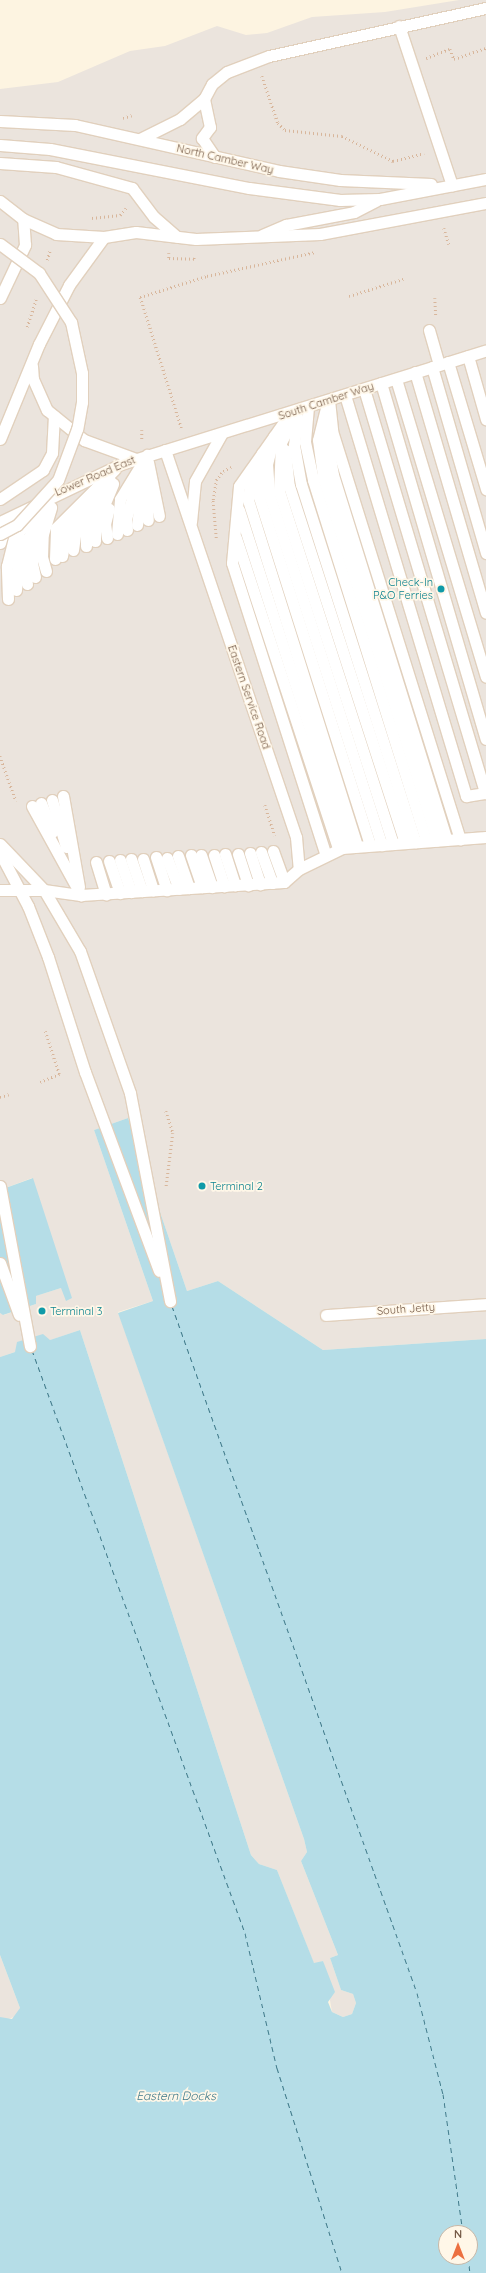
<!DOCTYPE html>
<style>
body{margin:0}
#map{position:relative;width:486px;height:2273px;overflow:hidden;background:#fdf4e1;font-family:Quicksand,sans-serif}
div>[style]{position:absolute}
.industrial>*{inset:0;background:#ebe4dd}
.water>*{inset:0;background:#b5dde7}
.ferry>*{height:1px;margin-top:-0.5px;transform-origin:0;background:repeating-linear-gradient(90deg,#407a8a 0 5px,transparent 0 9px)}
.path>*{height:2.5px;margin-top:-1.25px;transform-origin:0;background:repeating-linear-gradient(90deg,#d8b69b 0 1px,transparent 0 4px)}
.roads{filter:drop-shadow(1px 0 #e1d0bd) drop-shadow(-1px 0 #e1d0bd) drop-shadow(0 1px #e1d0bd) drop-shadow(0 -1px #e1d0bd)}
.lane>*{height:11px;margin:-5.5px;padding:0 5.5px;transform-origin:5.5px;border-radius:5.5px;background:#fff}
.bridges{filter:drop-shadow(1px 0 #e1d0bd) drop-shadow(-1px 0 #e1d0bd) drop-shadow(0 1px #e1d0bd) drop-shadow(0 -1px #e1d0bd)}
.lane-bridge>*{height:11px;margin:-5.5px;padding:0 5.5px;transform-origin:5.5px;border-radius:5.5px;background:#fff}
.dots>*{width:11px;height:11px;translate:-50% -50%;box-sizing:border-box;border:2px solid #fff7e8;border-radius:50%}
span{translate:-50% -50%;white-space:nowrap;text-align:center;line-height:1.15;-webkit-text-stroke:3.5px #fff7e8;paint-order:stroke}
.street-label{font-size:11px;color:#755a47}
.culture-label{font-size:11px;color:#0d838f}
.right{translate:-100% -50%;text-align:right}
.left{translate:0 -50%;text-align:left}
.water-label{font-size:12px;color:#407a8a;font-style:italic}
.north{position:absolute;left:438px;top:2225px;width:40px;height:40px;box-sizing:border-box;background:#fff7e8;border:1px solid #c8b8a8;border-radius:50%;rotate:0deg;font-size:11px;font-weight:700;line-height:16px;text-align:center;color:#755a47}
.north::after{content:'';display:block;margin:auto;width:14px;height:18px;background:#ec7041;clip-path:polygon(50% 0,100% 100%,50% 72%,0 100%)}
</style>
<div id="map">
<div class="industrial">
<div style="clip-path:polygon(459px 0,486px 0,486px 1339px,323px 1350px,218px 1281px,187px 1291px,128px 1118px,94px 1130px,153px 1301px,118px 1312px,304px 1839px,307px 1852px,301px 1861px,338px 1955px,330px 1958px,341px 1990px,353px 1994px,356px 2003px,352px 2014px,343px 2017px,332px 2012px,323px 1961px,314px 1964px,277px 1870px,259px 1864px,251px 1855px,80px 1330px,0 1357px,0 1313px,4px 1315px,36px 1304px,36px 1296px,61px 1288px,32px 1178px,0 1190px,0 89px,58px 82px,130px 51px,165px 46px,217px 26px,246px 35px,267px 33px,312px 17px,385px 12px)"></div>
<div style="clip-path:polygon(0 1955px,20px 2008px,17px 2016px,5px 2020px,0 2017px)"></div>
</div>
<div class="water">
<div style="clip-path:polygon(evenodd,128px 1118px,187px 1291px,218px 1281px,323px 1350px,486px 1339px,486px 2273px,0 2273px,0 2017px,12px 2019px,20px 2008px,0 1955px,0 1357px,15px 1352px,17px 1342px,43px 1334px,50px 1340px,80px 1330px,251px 1855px,259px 1864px,277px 1870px,314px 1963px,323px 1961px,335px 1992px,328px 2002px,332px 2012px,343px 2017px,352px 2014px,356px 2003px,353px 1994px,341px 1990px,330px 1958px,338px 1955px,301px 1861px,307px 1852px,304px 1839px,118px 1313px,153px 1301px,94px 1130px,128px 1118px,446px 2233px,470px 2233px,470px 2257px,446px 2257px,446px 2233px)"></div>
<div style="clip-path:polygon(33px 1178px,72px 1298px,66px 1301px,61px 1288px,36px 1296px,36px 1304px,3px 1315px,0 1313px,0 1190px)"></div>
</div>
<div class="ferry">
<div style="left:172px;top:1306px;width:729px;rotate:70.37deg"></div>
<div style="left:417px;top:1993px;width:104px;rotate:75.6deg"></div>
<div style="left:443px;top:2094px;width:140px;rotate:81.8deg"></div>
<div style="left:32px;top:1350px;width:621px;rotate:69.93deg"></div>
<div style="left:245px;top:1933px;width:139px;rotate:76.7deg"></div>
<div style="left:277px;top:2068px;width:215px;rotate:72.4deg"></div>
<div style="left:468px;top:2257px;width:16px;rotate:83deg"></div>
</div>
<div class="path">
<div style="left:426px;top:58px;width:26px;rotate:-21deg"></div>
<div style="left:450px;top:49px;width:11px;rotate:68deg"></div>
<div style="left:454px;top:59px;width:34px;rotate:-19deg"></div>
<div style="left:262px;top:76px;width:50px;rotate:71.2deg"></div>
<div style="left:278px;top:123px;width:10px;rotate:45deg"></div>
<div style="left:285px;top:130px;width:57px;rotate:6deg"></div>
<div style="left:342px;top:136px;width:57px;rotate:26.1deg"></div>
<div style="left:393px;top:161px;width:32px;rotate:-14deg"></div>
<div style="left:123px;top:118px;width:9px;rotate:-18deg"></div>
<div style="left:92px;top:218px;width:28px;rotate:-6deg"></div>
<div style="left:120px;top:215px;width:9px;rotate:-49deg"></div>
<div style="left:444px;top:228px;width:17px;rotate:73deg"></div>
<div style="left:169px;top:253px;width:5px;rotate:90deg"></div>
<div style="left:169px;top:258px;width:25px;rotate:2deg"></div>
<div style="left:194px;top:259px;width:3px;rotate:-108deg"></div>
<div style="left:47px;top:260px;width:10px;rotate:-73deg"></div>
<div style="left:349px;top:296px;width:57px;rotate:-17.5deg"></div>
<div style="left:435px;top:298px;width:17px;rotate:87deg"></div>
<div style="left:27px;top:327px;width:29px;rotate:-72deg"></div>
<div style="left:181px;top:428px;width:137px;rotate:-107.4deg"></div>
<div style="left:140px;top:297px;width:70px;rotate:-17.4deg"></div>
<div style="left:207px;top:276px;width:111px;rotate:-12.5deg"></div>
<div style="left:142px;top:430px;width:9px;rotate:90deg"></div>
<div style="left:216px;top:538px;width:38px;rotate:-95deg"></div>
<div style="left:213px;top:500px;width:20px;rotate:-81deg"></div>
<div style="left:216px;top:480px;width:11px;rotate:-52deg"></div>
<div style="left:223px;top:471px;width:9px;rotate:-27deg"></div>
<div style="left:0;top:756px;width:48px;rotate:70.4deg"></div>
<div style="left:265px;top:805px;width:32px;rotate:72deg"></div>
<div style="left:40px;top:1082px;width:21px;rotate:-23deg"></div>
<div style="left:59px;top:1074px;width:45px;rotate:-108deg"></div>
<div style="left:0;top:1097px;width:9px;rotate:-18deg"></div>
<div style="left:166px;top:1111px;width:23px;rotate:72deg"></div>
<div style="left:173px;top:1133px;width:56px;rotate:97.1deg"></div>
</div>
<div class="roads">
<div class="lane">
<div style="left:399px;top:26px;width:168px;rotate:71.6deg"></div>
<div style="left:204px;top:99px;width:29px;rotate:78deg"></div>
<div style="left:210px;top:127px;width:14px;rotate:126deg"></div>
<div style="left:202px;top:138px;width:23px;rotate:56deg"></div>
<div style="left:0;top:121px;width:75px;rotate:3.1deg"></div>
<div style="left:75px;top:125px;width:209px;rotate:12.7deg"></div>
<div style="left:279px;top:171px;width:62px;rotate:8.4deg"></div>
<div style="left:340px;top:180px;width:91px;rotate:2.5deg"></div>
<div style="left:140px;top:139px;width:45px;rotate:-26.6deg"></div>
<div style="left:180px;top:119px;width:31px;rotate:-40deg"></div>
<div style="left:204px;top:99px;width:17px;rotate:-62deg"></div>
<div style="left:212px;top:84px;width:19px;rotate:-39deg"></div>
<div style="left:227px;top:72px;width:45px;rotate:-20.9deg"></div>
<div style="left:269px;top:56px;width:222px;rotate:-12.5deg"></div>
<div style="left:0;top:145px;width:50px;rotate:4.6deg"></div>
<div style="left:50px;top:149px;width:203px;rotate:11.1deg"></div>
<div style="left:249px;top:188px;width:92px;rotate:7.5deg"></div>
<div style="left:340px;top:200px;width:40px;rotate:-1.4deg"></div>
<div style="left:380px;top:199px;width:108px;rotate:-10.7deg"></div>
<div style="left:0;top:163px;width:56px;rotate:4.1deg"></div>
<div style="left:56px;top:167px;width:79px;rotate:15.4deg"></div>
<div style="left:132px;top:188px;width:36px;rotate:53deg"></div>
<div style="left:154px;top:217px;width:30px;rotate:41deg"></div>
<div style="left:0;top:201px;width:29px;rotate:38deg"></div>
<div style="left:23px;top:219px;width:36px;rotate:24deg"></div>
<div style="left:56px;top:234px;width:48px;rotate:3.6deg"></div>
<div style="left:104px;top:237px;width:32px;rotate:-9deg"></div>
<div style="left:136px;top:232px;width:60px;rotate:6.7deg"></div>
<div style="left:196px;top:239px;width:124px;rotate:-2.3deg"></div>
<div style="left:320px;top:234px;width:169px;rotate:-10.6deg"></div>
<div style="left:262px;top:235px;width:26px;rotate:-23deg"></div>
<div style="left:286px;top:225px;width:69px;rotate:-10.8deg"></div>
<div style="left:354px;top:212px;width:25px;rotate:-27deg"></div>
<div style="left:0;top:298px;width:59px;rotate:-64.7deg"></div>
<div style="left:25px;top:245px;width:26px;rotate:-94deg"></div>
<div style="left:429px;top:330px;width:36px;rotate:74deg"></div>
<div style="left:468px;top:356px;width:66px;rotate:74.1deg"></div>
<div style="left:448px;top:362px;width:133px;rotate:73.3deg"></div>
<div style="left:32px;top:366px;width:13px;rotate:86deg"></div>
<div style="left:33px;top:379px;width:34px;rotate:66deg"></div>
<div style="left:47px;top:410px;width:48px;rotate:39deg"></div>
<div style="left:84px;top:440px;width:55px;rotate:20.1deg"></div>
<div style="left:432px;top:367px;width:194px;rotate:73.8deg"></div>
<div style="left:415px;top:372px;width:251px;rotate:73.6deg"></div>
<div style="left:396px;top:379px;width:311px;rotate:73.2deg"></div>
<div style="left:381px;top:383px;width:371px;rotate:73.6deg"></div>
<div style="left:364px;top:389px;width:422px;rotate:73.3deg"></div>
<div style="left:345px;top:395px;width:419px;rotate:73.2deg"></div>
<div style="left:466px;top:796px;width:20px;rotate:-9deg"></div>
<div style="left:328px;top:400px;width:41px;rotate:104deg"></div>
<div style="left:318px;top:440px;width:37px;rotate:82deg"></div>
<div style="left:323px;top:477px;width:381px;rotate:72.6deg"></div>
<div style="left:329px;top:400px;width:31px;rotate:84deg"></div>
<div style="left:332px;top:431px;width:428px;rotate:72.6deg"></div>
<div style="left:308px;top:407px;width:35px;rotate:95deg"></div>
<div style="left:305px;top:442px;width:39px;rotate:78deg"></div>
<div style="left:313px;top:480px;width:378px;rotate:72.6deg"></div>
<div style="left:291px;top:412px;width:90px;rotate:125.1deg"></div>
<div style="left:239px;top:486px;width:77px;rotate:95.2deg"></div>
<div style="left:232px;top:563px;width:307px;rotate:72.2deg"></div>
<div style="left:294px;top:417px;width:29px;rotate:117deg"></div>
<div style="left:281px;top:443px;width:48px;rotate:92.4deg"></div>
<div style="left:279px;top:491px;width:371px;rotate:72.1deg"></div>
<div style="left:297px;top:417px;width:28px;rotate:96deg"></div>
<div style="left:294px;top:445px;width:40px;rotate:80deg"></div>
<div style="left:301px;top:484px;width:376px;rotate:72.3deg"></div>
<div style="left:325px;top:428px;width:48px;rotate:80.3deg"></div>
<div style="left:333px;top:475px;width:382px;rotate:72.7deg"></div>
<div style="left:274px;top:436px;width:29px;rotate:104deg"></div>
<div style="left:267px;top:464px;width:30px;rotate:86deg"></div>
<div style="left:269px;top:494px;width:369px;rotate:72.2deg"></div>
<div style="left:0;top:439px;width:103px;rotate:-67.7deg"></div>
<div style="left:39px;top:344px;width:66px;rotate:-63deg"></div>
<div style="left:69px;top:285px;width:59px;rotate:-53.9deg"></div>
<div style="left:165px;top:450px;width:409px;rotate:71.3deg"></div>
<div style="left:296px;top:837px;width:32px;rotate:85deg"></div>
<div style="left:285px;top:450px;width:36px;rotate:84deg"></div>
<div style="left:289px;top:486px;width:375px;rotate:72deg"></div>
<div style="left:262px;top:453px;width:44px;rotate:93.9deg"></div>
<div style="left:259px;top:497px;width:365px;rotate:72.3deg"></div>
<div style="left:148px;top:462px;width:55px;rotate:78.5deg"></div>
<div style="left:252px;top:468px;width:32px;rotate:97deg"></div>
<div style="left:248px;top:500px;width:363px;rotate:72.5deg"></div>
<div style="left:146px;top:486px;width:34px;rotate:87deg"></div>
<div style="left:0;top:499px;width:52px;rotate:-34deg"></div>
<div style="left:43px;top:470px;width:19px;rotate:-62deg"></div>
<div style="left:52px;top:453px;width:37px;rotate:-87deg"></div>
<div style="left:239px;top:510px;width:354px;rotate:72.1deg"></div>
<div style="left:0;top:522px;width:134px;rotate:-25.6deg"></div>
<div style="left:121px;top:464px;width:382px;rotate:-17.3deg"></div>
<div style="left:191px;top:522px;width:41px;rotate:-84.4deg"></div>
<div style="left:195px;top:481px;width:55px;rotate:-60.6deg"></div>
<div style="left:137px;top:525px;width:62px;rotate:-82.5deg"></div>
<div style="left:127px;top:530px;width:11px;rotate:-95deg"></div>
<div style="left:126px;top:519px;width:36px;rotate:-74deg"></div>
<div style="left:117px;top:534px;width:35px;rotate:-85deg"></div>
<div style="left:120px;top:499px;width:52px;rotate:-58.5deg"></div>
<div style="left:107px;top:538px;width:14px;rotate:-98deg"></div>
<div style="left:105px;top:524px;width:16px;rotate:-76deg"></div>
<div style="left:236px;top:538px;width:327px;rotate:71.8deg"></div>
<div style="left:95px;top:541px;width:14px;rotate:-90deg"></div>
<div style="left:95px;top:527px;width:47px;rotate:-67.3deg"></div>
<div style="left:0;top:543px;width:18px;rotate:-74deg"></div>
<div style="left:86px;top:546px;width:16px;rotate:-90deg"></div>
<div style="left:86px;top:530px;width:21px;rotate:-61deg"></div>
<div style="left:73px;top:550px;width:21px;rotate:-82deg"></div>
<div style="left:76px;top:529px;width:59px;rotate:-54.7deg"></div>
<div style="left:62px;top:556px;width:27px;rotate:-80deg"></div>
<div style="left:67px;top:529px;width:33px;rotate:-52deg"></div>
<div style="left:55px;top:559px;width:31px;rotate:-88deg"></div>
<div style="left:56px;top:528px;width:83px;rotate:-45deg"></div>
<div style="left:46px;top:571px;width:15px;rotate:-106deg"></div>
<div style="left:42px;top:557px;width:23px;rotate:-88deg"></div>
<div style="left:43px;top:534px;width:28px;rotate:-73deg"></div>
<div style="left:35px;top:577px;width:14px;rotate:-102deg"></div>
<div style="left:32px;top:563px;width:36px;rotate:-77deg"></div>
<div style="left:27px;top:584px;width:16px;rotate:-101deg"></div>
<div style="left:24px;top:568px;width:28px;rotate:-84deg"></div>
<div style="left:27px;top:540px;width:32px;rotate:-60deg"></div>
<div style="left:16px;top:590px;width:52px;rotate:-85.6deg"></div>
<div style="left:8px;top:599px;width:33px;rotate:-92deg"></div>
<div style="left:7px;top:566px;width:30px;rotate:-76deg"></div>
<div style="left:14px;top:537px;width:52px;rotate:-47.4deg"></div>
<div style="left:63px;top:796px;width:92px;rotate:80deg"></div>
<div style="left:52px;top:800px;width:49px;rotate:73.4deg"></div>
<div style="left:41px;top:803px;width:31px;rotate:68deg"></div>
<div style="left:32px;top:806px;width:102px;rotate:61.2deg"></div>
<div style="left:0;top:844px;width:64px;rotate:46.3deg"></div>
<div style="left:44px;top:890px;width:71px;rotate:59.5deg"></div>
<div style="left:80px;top:951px;width:151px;rotate:70.6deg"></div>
<div style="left:130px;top:1093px;width:212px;rotate:79.1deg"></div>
<div style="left:273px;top:851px;width:33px;rotate:70deg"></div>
<div style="left:261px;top:852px;width:33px;rotate:70deg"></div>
<div style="left:0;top:853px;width:60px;rotate:62.2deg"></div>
<div style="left:28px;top:906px;width:55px;rotate:68.6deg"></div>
<div style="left:48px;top:957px;width:121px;rotate:72.2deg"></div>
<div style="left:85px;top:1072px;width:212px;rotate:69.6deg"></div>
<div style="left:250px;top:853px;width:33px;rotate:72deg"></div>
<div style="left:225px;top:854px;width:33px;rotate:72deg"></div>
<div style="left:238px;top:854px;width:33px;rotate:72deg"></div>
<div style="left:191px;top:855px;width:34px;rotate:71deg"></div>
<div style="left:201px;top:855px;width:34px;rotate:71deg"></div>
<div style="left:214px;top:855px;width:33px;rotate:72deg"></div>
<div style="left:178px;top:856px;width:34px;rotate:71deg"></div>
<div style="left:156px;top:857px;width:35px;rotate:72deg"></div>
<div style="left:167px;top:858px;width:33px;rotate:69deg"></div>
<div style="left:131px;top:859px;width:34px;rotate:71deg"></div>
<div style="left:143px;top:859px;width:33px;rotate:72deg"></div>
<div style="left:120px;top:860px;width:34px;rotate:71deg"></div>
<div style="left:109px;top:861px;width:34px;rotate:71deg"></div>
<div style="left:96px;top:862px;width:34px;rotate:73deg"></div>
<div style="left:0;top:890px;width:44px"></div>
<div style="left:44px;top:890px;width:37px;rotate:8deg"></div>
<div style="left:81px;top:895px;width:203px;rotate:-3.7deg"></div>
<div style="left:284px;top:882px;width:20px;rotate:-41deg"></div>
<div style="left:299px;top:869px;width:48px;rotate:-26deg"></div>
<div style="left:342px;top:848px;width:144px;rotate:-4.4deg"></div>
<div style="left:0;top:1186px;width:163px;rotate:79.4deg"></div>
<div style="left:0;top:1263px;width:55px;rotate:69.9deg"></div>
<div style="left:326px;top:1315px;width:160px;rotate:-3.9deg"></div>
</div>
</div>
<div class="bridges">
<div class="lane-bridge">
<div style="left:0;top:244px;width:49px;rotate:36.6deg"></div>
<div style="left:39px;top:273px;width:59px;rotate:56.9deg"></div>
<div style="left:71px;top:322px;width:52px;rotate:77.8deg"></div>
<div style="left:82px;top:373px;width:29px;rotate:90deg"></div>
<div style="left:82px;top:402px;width:27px;rotate:100deg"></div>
<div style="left:77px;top:429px;width:54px;rotate:110.4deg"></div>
<div style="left:58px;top:480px;width:61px;rotate:132.3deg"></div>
<div style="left:17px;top:525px;width:19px;rotate:152deg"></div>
</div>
</div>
<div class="dots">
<div style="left:441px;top:589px;background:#0f9aa8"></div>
<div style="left:202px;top:1186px;background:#0f9aa8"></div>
<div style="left:42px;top:1311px;background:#0f9aa8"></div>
</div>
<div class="street-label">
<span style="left:225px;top:159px;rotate:13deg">North Camber Way</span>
<span style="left:326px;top:401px;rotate:-18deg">South Camber Way</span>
<span style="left:95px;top:476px;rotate:-23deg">Lower Road East</span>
<span style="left:249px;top:697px;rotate:71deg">Eastern Service Road</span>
<span style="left:406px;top:1309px;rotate:-4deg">South Jetty</span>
</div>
<div class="culture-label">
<span class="right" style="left:433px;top:589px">Check-In<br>P&amp;O Ferries</span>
<span class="left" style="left:210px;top:1186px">Terminal 2</span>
<span class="left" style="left:50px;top:1311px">Terminal 3</span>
</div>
<div class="water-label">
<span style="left:176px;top:2096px">Eastern Docks</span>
</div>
<div class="north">N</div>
</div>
